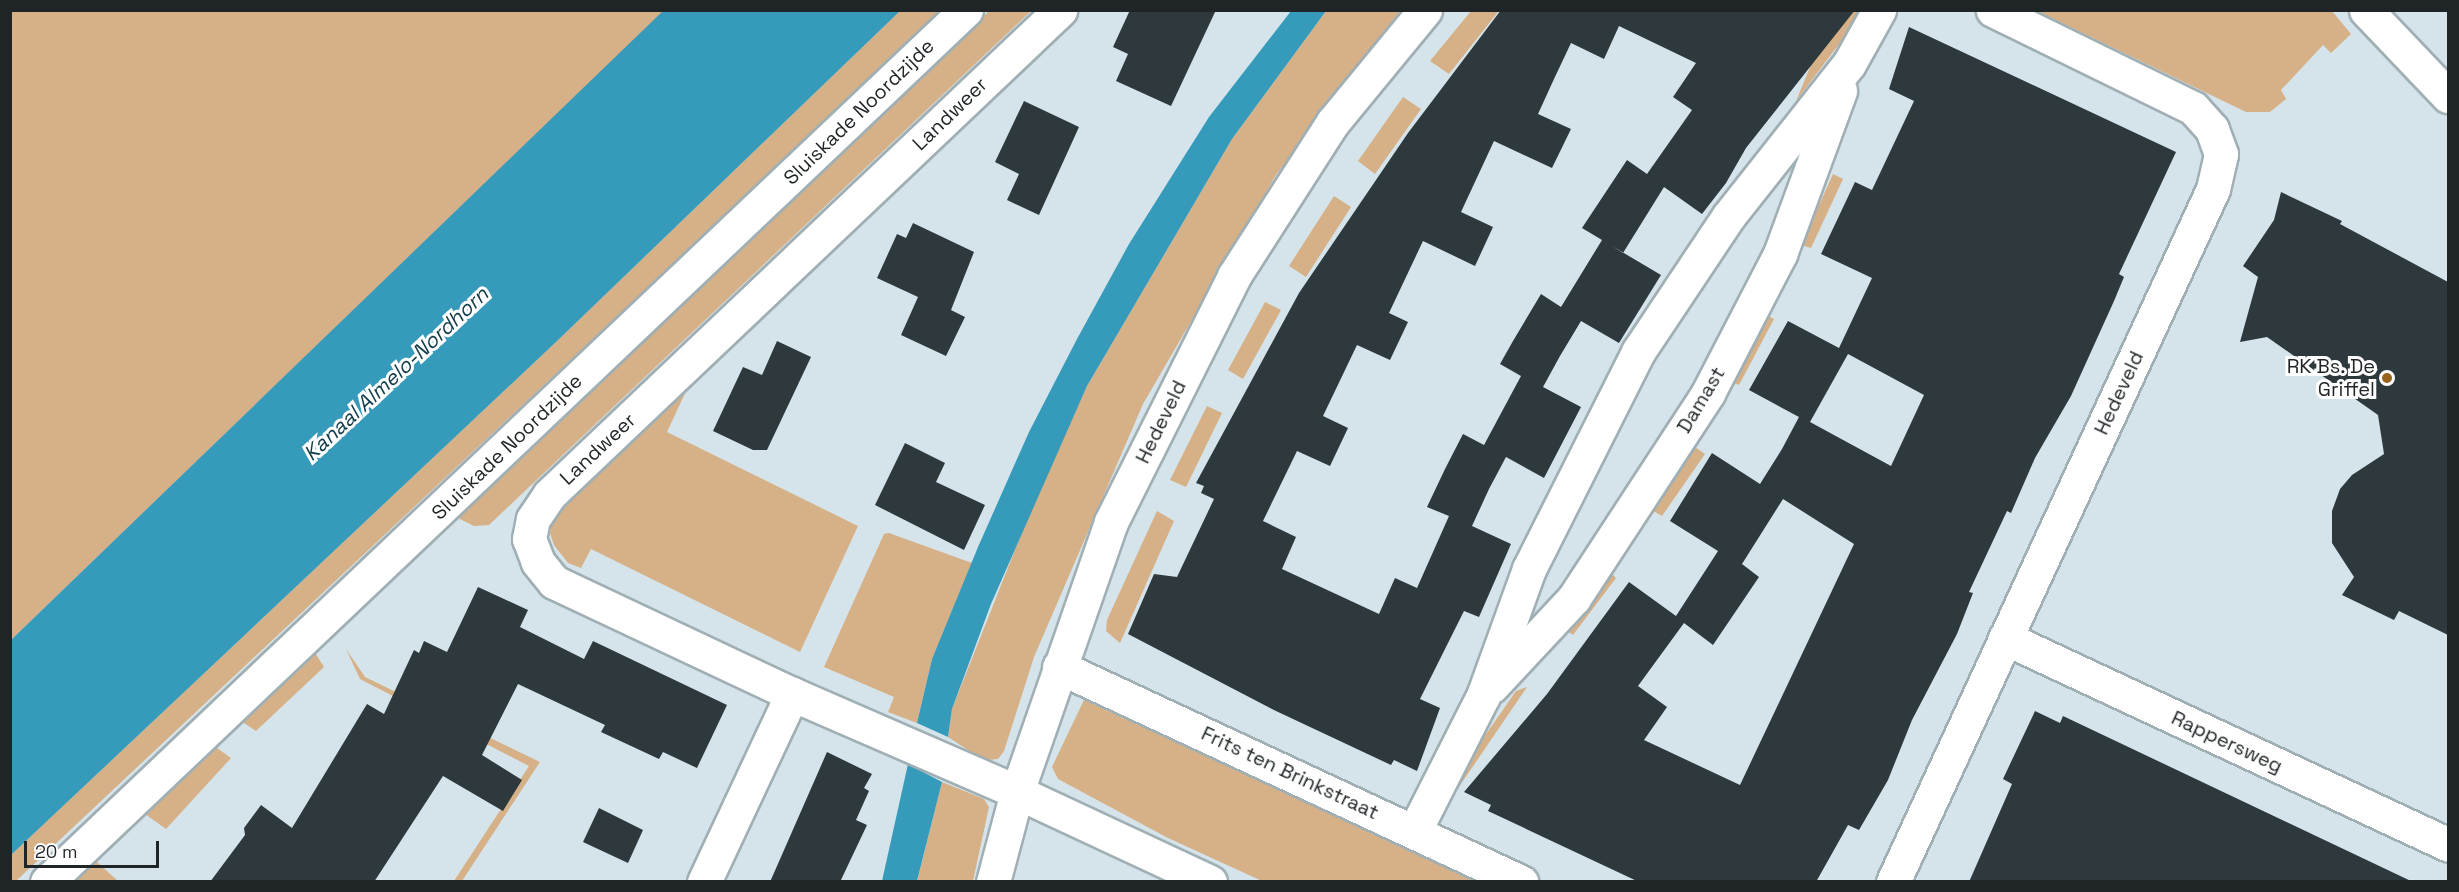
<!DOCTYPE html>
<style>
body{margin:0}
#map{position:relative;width:2459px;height:892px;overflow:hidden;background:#d5e4ea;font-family:"Space Grotesk",sans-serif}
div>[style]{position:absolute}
.green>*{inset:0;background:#d6b086}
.water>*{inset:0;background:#369bbb}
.building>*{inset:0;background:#2d393d}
.roads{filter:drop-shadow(2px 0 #a0afb4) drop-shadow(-2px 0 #a0afb4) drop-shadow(0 2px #a0afb4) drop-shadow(0 -2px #a0afb4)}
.minor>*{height:33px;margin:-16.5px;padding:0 16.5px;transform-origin:16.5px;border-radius:16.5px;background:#fff}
.dots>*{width:16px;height:16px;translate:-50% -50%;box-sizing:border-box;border:3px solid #fff;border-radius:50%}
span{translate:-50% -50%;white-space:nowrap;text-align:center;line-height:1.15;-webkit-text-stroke:6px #fff;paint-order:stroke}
.street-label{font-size:20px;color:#1f2527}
.poi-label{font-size:20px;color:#1f2527}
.right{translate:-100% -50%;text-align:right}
.water-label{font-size:21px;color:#0f3b49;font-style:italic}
.frame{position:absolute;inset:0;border:12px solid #1f2527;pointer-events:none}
.scale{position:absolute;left:24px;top:841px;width:135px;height:27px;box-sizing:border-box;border:3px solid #1f2527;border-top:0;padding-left:8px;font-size:18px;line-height:21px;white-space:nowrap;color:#1f2527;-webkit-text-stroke:4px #fff;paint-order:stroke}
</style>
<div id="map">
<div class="green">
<div style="clip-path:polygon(10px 11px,664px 11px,11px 640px)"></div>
<div style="clip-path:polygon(900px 11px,942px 11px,16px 881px,11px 882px,11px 855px,556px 342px)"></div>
<div style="clip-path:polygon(989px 11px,1031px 11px,489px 525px,474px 526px,460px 519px,455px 512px)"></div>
<div style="clip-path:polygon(1326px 11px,1400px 11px,1276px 175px,1143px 404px,1034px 657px,1004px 751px,998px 759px,988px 760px,971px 752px,948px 737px,952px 709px,1032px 507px,1087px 386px,1232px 139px)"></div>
<div style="clip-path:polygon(1471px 11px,1498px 12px,1449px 74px,1430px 61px)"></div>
<div style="clip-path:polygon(1847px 11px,1864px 11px,1796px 101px,1818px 48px)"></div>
<div style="clip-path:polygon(2037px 11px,2332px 11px,2351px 34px,2331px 53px,2323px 45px,2281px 90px,2286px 99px,2270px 112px,2246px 112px)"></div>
<div style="clip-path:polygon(1403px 97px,1421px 109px,1375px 174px,1358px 161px)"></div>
<div style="clip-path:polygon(1833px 174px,1843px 179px,1811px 248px,1801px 245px)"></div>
<div style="clip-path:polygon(1334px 196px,1351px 207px,1306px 277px,1289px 266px)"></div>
<div style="clip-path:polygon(1265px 302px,1281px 310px,1243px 379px,1228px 370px)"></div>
<div style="clip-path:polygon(1764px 314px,1774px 319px,1739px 385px,1730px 381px)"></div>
<div style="clip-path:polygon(688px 387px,667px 432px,858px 526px,800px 652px,591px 549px,581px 568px,568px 563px,554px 545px,550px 533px,553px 519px,564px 504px)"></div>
<div style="clip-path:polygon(1207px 406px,1222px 413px,1186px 487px,1170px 480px)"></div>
<div style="clip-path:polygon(1692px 445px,1705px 454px,1662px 516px,1650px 509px)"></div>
<div style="clip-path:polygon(1157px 511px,1174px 521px,1120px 643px,1106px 631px,1107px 620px)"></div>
<div style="clip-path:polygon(889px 533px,972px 563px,932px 659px,917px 723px,888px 712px,894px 697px,824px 667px,884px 534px)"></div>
<div style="clip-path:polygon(1608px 570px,1616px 578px,1573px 635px,1564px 629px)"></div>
<div style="clip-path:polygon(312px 648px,324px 667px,256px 731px,235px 717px)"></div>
<div style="clip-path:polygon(346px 649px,365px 677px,540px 762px,462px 881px,454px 881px,529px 766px,360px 679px)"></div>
<div style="clip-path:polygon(1527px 687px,1450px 800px,1443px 796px,1516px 691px)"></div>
<div style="clip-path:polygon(1084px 700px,1477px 881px,1262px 881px,1168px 838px,1058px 779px,1052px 767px)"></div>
<div style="clip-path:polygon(210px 743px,231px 758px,166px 829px,138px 809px)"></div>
<div style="clip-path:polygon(942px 782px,984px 799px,989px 807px,973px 881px,917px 882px)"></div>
<div style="clip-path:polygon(89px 855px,118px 881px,61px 882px)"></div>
</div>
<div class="water">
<div style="clip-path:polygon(664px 10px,900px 11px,556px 342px,11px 855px,11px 640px)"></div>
<div style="clip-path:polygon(1291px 11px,1326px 11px,1232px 139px,1087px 386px,991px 604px,952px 709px,948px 737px,917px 723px,932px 659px,978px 547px,1029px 432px,1077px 339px,1129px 244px,1209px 117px)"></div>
<div style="clip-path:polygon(908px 764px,942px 782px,917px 881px,882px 881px)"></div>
</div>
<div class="building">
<div style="clip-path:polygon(1130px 10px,1216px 10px,1171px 106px,1116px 81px,1128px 54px,1113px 47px)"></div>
<div style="clip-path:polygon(evenodd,1501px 10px,1855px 10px,1746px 148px,1726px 183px,1702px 214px,1664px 187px,1623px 253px,1612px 246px,1661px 275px,1619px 343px,1581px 321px,1560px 356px,1543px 387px,1581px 407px,1544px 478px,1506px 457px,1489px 489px,1472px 526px,1511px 544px,1479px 617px,1464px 611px,1420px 699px,1440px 708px,1417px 771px,1394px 760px,1391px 765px,1276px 711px,1128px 634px,1154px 574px,1177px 577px,1214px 499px,1201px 493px,1204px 486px,1196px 483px,1299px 293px,1408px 133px,1501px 10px,1619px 26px,1696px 63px,1673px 97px,1692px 110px,1647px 174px,1627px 160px,1582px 228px,1602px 240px,1561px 307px,1541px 294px,1513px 341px,1500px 364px,1521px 376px,1484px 445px,1463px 434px,1445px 469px,1427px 507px,1449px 516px,1417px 588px,1395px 578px,1379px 614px,1282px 569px,1296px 537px,1263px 521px,1297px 451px,1330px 466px,1348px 428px,1323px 416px,1357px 345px,1390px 360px,1408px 322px,1389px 313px,1423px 241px,1475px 266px,1493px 227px,1461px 212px,1494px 141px,1552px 168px,1571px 129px,1538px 114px,1554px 79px,1571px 43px,1604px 59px,1619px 26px)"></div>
<div style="clip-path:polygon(evenodd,1909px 27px,2176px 152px,2119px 274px,2124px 277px,2114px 301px,2071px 396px,2035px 458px,2011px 513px,2007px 511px,1969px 592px,1973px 593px,1957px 634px,1912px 720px,1888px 780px,1859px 830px,1848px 825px,1816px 882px,1639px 882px,1488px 811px,1491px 805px,1464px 792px,1547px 694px,1629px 582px,1676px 616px,1718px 551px,1670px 521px,1712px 453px,1760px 484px,1782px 449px,1799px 417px,1749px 390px,1788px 321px,1839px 348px,1872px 278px,1821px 254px,1855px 182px,1872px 190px,1914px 101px,1889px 89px,1909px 27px,1848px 354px,1924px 395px,1891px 466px,1810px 422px,1848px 354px,1909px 27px,1783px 499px,1854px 544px,1740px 785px,1644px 740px,1667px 707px,1638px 686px,1684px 623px,1713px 645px,1759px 577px,1742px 564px,1783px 499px)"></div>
<div style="clip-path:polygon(1024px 101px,1079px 127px,1039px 215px,1007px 200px,1019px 174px,995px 162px)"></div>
<div style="clip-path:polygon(2281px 192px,2342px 221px,2340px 224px,2448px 282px,2448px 635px,2399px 611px,2394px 620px,2342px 595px,2354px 577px,2332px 543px,2332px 511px,2340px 489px,2352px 475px,2384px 454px,2378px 415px,2267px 337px,2240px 342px,2258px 277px,2243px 266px,2274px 220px)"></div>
<div style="clip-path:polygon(913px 223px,974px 252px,951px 310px,965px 317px,946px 356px,901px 335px,918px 297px,877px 278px,897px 234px,906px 238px)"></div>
<div style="clip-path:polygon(777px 341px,811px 357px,767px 450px,753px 450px,713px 431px,743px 367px,762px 375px)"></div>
<div style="clip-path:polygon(905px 443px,945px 463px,936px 482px,985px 505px,964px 550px,875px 505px)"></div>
<div style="clip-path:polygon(478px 587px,528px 610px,520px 627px,584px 659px,593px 641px,727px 705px,697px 768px,663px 752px,659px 759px,601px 732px,605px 725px,518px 684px,482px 755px,522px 780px,503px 811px,443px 776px,374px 882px,210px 882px,245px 835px,244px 828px,261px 805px,292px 828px,367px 704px,384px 714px,414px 650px,419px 653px,424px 641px,447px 652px)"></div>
<div style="clip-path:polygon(2035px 711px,2060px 723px,2063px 716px,2413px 882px,1969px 882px,2012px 784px,2003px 779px)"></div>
<div style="clip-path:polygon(827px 752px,872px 774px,864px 788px,869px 791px,856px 820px,867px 825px,840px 882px,770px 882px)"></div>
<div style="clip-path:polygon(599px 808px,643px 830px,628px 863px,583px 842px)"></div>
</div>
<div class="roads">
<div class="minor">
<div style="left:2366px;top:10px;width:119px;rotate:46.4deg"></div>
<div style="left:2005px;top:638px;width:489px;rotate:25deg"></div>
<div style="left:1059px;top:667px;width:510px;rotate:24.96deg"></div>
<div style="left:1492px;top:686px;width:120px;rotate:-47deg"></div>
<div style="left:1574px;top:598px;width:245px;rotate:-56.8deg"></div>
<div style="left:1708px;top:393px;width:157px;rotate:-62.6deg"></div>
<div style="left:1780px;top:254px;width:174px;rotate:-69.8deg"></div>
<div style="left:792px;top:694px;width:245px;rotate:23.5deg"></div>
<div style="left:1017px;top:792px;width:213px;rotate:25deg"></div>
<div style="left:1415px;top:830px;width:150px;rotate:-63.1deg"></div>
<div style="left:1483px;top:696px;width:135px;rotate:-70.1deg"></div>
<div style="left:1529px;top:569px;width:243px;rotate:-63.3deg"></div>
<div style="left:1638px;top:352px;width:162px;rotate:-56.3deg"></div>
<div style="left:1728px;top:217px;width:195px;rotate:-51.7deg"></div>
<div style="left:1849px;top:64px;width:62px;rotate:-60.9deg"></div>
<div style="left:47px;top:882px;width:1267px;rotate:-43.5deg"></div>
<div style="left:704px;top:882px;width:208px;rotate:-64.9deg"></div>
<div style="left:792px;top:694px;width:263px;rotate:-154.8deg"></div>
<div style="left:554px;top:582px;width:26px;rotate:-129deg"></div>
<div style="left:538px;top:562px;width:25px;rotate:-111deg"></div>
<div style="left:529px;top:539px;width:20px;rotate:-79deg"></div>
<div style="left:533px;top:519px;width:29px;rotate:-56deg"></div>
<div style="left:549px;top:495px;width:705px;rotate:-43.5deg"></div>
<div style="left:993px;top:882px;width:93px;rotate:-75.1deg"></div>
<div style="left:1017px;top:792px;width:286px;rotate:-70.8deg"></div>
<div style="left:1111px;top:522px;width:275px;rotate:-63.4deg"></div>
<div style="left:1234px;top:276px;width:183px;rotate:-57.3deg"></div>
<div style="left:1333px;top:122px;width:145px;rotate:-50.6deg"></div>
<div style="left:1893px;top:882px;width:763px;rotate:-65.21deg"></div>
<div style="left:2213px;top:189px;width:36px;rotate:-77deg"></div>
<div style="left:2221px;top:154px;width:27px;rotate:-110deg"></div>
<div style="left:2212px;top:129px;width:28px;rotate:-132deg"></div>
<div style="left:2193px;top:108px;width:223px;rotate:-153.9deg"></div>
</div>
</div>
<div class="dots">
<div style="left:2387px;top:378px;background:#98631a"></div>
</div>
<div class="street-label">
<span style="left:859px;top:112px;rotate:-44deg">Sluiskade Noordzijde</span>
<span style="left:950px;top:114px;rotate:-44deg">Landweer</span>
<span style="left:2119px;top:393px;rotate:-65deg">Hedeveld</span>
<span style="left:1701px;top:400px;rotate:-59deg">Damast</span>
<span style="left:1161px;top:422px;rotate:-64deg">Hedeveld</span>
<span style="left:507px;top:447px;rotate:-44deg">Sluiskade Noordzijde</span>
<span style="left:598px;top:449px;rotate:-43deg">Landweer</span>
<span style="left:2227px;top:742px;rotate:25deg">Rappersweg</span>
<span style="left:1290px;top:773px;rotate:25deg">Frits ten Brinkstraat</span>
</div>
<div class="poi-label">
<span class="right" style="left:2375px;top:378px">RK Bs. De<br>Griffel</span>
</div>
<div class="water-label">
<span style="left:396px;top:374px;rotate:-43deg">Kanaal Almelo-Nordhorn</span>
</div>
<div class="frame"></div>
<div class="scale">20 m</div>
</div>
